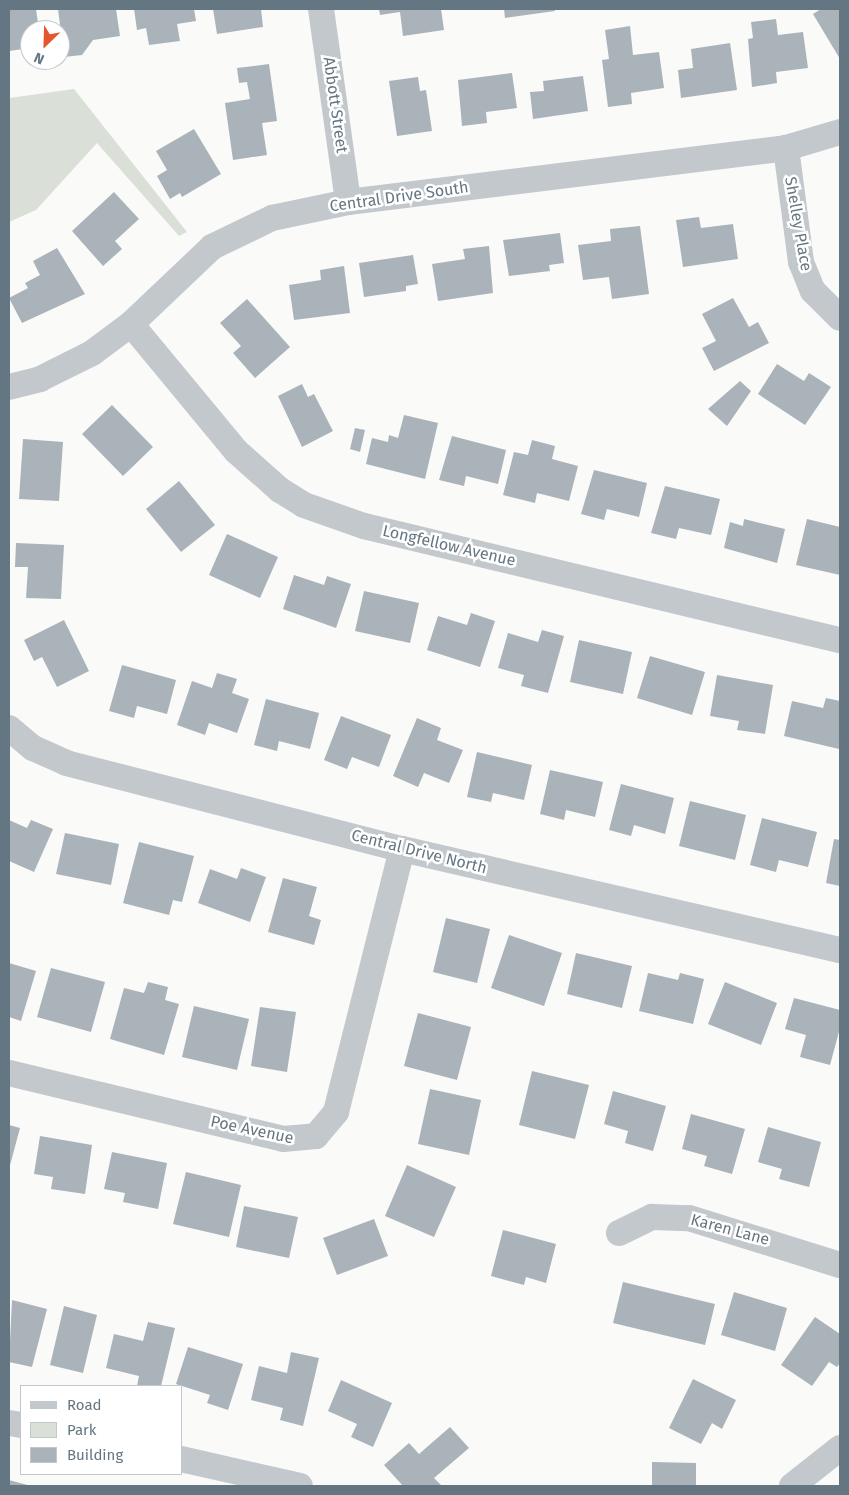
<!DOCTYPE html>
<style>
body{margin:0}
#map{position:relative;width:849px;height:1495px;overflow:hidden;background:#fafaf8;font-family:"Fira Sans",sans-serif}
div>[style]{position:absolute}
.green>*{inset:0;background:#dadfd7}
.building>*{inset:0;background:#aab3b9}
.street>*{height:26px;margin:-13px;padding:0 13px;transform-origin:13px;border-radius:13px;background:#c3c8cc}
span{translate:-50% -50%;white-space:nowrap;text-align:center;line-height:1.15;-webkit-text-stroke:5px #fff;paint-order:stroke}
.street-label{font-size:16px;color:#657683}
.frame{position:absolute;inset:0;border:10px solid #657683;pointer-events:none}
.legend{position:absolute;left:20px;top:1385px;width:162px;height:90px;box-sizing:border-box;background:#fff;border:1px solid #c1c8cd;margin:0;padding:6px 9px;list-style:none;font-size:15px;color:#657683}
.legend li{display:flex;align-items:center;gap:10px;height:25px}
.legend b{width:25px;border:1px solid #c1c8cd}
.north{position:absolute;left:20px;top:20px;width:50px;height:50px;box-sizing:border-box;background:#fff;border:1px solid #c1c8cd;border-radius:50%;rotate:204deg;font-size:14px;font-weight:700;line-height:20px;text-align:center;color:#657683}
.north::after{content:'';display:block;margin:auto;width:18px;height:22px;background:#e4572e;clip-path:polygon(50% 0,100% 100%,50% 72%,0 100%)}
</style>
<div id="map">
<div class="green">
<div style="clip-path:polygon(74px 89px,187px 232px,179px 236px,97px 143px,36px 210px,9px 222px,9px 98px)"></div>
</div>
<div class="building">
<div style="clip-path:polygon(9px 9px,36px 9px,39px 30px,30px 30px,30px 48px,9px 51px)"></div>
<div style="clip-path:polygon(58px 9px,116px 9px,120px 36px,93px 40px,82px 55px,64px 57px)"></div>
<div style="clip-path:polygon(134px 9px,194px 9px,196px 21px,177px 24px,180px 41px,149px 45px,146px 28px,137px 30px)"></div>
<div style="clip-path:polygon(213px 9px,261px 9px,263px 27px,217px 34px)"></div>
<div style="clip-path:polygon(379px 9px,441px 9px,444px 30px,403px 36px,400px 12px,380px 15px)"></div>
<div style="clip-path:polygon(504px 9px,555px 9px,555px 11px,505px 18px)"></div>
<div style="clip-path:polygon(821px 9px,840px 9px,840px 59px,813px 14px)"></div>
<div style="clip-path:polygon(776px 19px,778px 35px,803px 32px,808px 68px,776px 72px,777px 83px,752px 87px,748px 39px,753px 38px,751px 22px)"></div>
<div style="clip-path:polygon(630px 26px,633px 55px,659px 52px,664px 88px,631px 93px,632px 104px,608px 107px,602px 60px,609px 59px,605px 30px)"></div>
<div style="clip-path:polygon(730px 43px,737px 90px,681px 98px,678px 70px,693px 68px,691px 49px)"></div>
<div style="clip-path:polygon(269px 64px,277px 121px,262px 123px,267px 155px,233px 160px,225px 103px,250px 99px,247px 82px,239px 83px,237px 68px)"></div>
<div style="clip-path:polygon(512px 73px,517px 108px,486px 112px,487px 123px,462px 126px,458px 80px)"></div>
<div style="clip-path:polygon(583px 76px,588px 111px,533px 119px,530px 92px,544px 91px,543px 81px)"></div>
<div style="clip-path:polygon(418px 77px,420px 91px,426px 90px,432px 131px,397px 136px,389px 81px)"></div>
<div style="clip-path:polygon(194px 129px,221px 174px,182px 197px,180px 193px,170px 199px,157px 176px,167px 170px,156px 151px)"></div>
<div style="clip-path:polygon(114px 192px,139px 219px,115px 241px,122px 249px,103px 266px,72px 231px)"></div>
<div style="clip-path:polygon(699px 217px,701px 228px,733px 224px,738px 259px,683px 267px,676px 220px)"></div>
<div style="clip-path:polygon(640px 226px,649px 294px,612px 299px,609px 277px,583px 280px,578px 245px,611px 241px,610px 229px)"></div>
<div style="clip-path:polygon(560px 233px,564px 263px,549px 265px,550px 271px,509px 276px,503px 240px)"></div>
<div style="clip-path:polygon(489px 246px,493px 293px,438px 301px,432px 264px,465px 259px,463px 249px)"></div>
<div style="clip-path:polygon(57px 248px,85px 294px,22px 323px,9px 298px,28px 288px,25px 283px,40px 275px,33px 261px)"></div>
<div style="clip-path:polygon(413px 255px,418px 284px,406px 286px,406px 291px,364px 297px,359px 263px)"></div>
<div style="clip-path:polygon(344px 266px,350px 313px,294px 320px,289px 285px,321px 280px,320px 270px)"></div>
<div style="clip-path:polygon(733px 298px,749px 327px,758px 322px,769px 343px,714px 371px,702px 348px,716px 341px,702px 314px)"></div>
<div style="clip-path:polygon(247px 299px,290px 347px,255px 378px,233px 353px,241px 346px,220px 323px)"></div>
<div style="clip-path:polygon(777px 364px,804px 381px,809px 373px,831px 387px,805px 425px,758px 394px)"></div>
<div style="clip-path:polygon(740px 381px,751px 391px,727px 426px,708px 409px)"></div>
<div style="clip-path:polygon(302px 384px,308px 397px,314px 394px,333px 431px,302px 447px,278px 396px)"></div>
<div style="clip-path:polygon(112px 405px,153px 447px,123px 476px,82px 434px)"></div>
<div style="clip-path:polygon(404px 415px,438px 423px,425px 479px,366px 464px,372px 438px,388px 442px,389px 435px,398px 438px)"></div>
<div style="clip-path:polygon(355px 428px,365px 430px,360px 452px,350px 449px)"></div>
<div style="clip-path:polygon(452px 436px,506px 450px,498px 484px,466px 476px,464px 486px,439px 480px)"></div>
<div style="clip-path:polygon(23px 439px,63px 442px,59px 501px,19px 499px)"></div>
<div style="clip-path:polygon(532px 440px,555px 446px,552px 459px,578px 466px,569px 501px,537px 493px,535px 503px,503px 495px,514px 452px,528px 455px)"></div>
<div style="clip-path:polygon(594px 470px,647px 483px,639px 517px,607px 509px,604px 520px,581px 514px)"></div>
<div style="clip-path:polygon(179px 481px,215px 525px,181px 552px,146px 509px)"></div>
<div style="clip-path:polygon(665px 486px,720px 499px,711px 535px,679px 528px,676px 539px,651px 533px)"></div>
<div style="clip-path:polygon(744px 519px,785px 529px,777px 563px,724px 548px,730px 522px,743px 526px)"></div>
<div style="clip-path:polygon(807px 519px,840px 527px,840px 575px,796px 565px)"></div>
<div style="clip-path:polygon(227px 534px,278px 557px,260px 598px,209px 575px)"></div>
<div style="clip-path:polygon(16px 543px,64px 545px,61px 599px,26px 598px,28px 567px,15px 567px)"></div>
<div style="clip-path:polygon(294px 575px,324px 585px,327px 576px,351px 584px,336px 628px,283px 609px)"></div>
<div style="clip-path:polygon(364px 591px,419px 603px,410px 643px,355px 631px)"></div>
<div style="clip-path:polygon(471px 613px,495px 621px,480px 667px,427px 650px,438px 616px,467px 625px)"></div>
<div style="clip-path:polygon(64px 620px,89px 671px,57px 687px,42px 657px,34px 661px,24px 640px)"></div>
<div style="clip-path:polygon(542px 630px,564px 636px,548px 693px,521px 686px,524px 675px,498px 668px,508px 633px,538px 642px)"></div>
<div style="clip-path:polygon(579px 640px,632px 652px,623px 694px,570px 682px)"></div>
<div style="clip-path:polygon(650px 656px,705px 672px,692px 715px,637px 698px)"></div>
<div style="clip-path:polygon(122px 665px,176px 680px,167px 714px,137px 706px,134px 718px,109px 711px)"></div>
<div style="clip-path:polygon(217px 673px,237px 679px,232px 693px,249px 699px,237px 733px,209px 723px,205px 735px,177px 725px,192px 681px,212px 688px)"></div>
<div style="clip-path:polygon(717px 675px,773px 685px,765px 734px,737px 730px,739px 721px,710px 716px)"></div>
<div style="clip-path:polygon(826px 698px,840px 701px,839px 749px,784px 736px,792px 701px,823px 708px)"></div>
<div style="clip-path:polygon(266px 699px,319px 713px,310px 749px,279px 741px,277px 751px,254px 745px)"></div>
<div style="clip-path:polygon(341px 716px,391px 735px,379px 767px,352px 757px,347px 769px,324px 760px)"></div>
<div style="clip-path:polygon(417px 718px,441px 728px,437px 740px,463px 750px,449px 783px,424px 773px,418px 787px,393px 776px)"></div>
<div style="clip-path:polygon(477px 752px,532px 765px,524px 800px,493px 793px,491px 802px,467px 797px)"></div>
<div style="clip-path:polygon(550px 770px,603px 782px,595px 817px,566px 810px,564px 820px,540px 814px)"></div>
<div style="clip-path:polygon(621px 784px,674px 798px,665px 834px,634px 825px,631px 836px,609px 830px)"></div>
<div style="clip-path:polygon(690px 801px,746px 815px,735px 860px,679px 846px)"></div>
<div style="clip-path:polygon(762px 818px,817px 832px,808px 867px,779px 860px,776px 872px,750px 865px)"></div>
<div style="clip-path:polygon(9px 820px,27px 828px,31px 820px,53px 829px,34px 872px,9px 861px)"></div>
<div style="clip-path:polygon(65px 833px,119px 844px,111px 885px,56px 874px)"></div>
<div style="clip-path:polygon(834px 839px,840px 840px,840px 886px,826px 883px)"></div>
<div style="clip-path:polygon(139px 842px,194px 856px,182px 902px,173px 900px,169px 915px,123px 903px)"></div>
<div style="clip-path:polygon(241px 868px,266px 877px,250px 922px,198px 903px,210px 869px,237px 879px)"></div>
<div style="clip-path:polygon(283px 878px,317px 887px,309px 916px,321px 920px,314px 945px,268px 932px)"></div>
<div style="clip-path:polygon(446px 918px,490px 929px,477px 983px,433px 972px)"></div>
<div style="clip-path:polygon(509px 935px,562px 953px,544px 1006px,491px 988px)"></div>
<div style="clip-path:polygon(576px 953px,632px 966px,622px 1008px,567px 994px)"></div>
<div style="clip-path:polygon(9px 963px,36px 971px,21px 1021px,9px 1017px)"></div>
<div style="clip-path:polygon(51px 968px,105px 982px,91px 1032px,37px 1017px)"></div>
<div style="clip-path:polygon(648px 973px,678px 980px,680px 973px,704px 979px,693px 1024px,639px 1011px)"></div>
<div style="clip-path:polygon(148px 982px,168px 987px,165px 1000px,179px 1004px,164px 1055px,110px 1039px,124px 988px,144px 993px)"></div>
<div style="clip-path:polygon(725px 982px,777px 1003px,761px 1045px,708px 1024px)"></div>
<div style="clip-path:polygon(794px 998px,840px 1010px,840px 1028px,830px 1065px,800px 1057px,806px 1035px,785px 1029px)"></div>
<div style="clip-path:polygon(194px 1006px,249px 1019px,237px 1070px,182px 1057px)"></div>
<div style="clip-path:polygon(260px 1007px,296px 1012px,287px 1072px,251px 1066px)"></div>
<div style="clip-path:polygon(418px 1013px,471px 1027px,457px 1080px,404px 1066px)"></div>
<div style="clip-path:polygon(532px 1071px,589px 1085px,575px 1139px,519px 1125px)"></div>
<div style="clip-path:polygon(430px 1089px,481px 1100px,469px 1155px,418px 1144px)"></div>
<div style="clip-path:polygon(613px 1091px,666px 1106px,653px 1151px,625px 1143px,628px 1131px,604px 1124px)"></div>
<div style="clip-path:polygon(691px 1114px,745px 1129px,732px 1174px,704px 1166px,707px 1156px,682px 1149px)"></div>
<div style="clip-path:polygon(9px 1125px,20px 1128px,9px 1169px)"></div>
<div style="clip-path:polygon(768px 1127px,821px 1142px,809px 1187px,779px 1179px,782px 1169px,758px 1162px)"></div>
<div style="clip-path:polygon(40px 1136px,92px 1145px,85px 1194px,51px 1189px,53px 1177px,34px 1174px)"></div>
<div style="clip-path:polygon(112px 1152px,167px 1163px,158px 1209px,123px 1202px,125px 1193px,104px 1189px)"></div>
<div style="clip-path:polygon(407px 1165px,456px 1187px,434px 1237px,385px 1216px)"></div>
<div style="clip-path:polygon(186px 1172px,241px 1185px,229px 1237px,173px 1224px)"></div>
<div style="clip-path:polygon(244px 1206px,298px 1217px,289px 1258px,236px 1247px)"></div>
<div style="clip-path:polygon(374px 1219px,388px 1256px,337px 1275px,323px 1238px)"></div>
<div style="clip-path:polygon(503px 1230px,556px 1244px,546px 1283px,526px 1277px,524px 1285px,491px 1276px)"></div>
<div style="clip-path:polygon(623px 1282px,715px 1304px,705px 1345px,613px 1323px)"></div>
<div style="clip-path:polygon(734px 1292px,787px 1308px,775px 1351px,721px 1335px)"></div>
<div style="clip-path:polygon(12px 1300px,47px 1309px,32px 1367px,9px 1362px)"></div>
<div style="clip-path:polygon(64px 1306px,97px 1315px,83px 1373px,50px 1365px)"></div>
<div style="clip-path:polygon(815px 1317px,840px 1334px,840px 1363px,837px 1367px,829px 1362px,812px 1386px,781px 1365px)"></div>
<div style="clip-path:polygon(148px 1322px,175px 1328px,161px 1386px,137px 1386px,139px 1376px,106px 1368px,114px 1334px,143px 1341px)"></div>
<div style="clip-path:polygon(188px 1347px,243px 1364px,228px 1410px,207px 1403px,210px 1395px,176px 1384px)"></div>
<div style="clip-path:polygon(291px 1352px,319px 1358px,303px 1426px,280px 1420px,283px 1408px,251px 1400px,259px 1366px,287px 1373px)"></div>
<div style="clip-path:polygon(693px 1379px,736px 1400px,722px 1429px,712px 1423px,701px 1444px,669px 1428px)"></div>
<div style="clip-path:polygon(341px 1380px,392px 1403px,373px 1447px,351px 1437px,357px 1424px,328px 1411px)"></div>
<div style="clip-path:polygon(450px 1427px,469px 1448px,434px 1478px,442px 1486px,403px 1486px,384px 1465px,409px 1443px,419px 1454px)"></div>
<div style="clip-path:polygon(652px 1462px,696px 1463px,696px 1486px,652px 1486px)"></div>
<div style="clip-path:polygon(9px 1480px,31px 1486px,9px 1486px)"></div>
</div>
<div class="street">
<div style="left:321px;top:9px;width:195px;rotate:82deg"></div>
<div style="left:786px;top:148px;width:115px;rotate:82.5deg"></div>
<div style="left:801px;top:262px;width:31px;rotate:68deg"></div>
<div style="left:813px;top:291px;width:38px;rotate:45deg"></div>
<div style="left:131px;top:324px;width:165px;rotate:50.4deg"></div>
<div style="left:236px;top:451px;width:59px;rotate:41.6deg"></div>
<div style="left:280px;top:490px;width:28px;rotate:32deg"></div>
<div style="left:304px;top:505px;width:64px;rotate:19.3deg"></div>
<div style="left:364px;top:526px;width:489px;rotate:13.5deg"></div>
<div style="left:9px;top:387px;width:32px;rotate:-14deg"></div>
<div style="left:40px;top:379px;width:58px;rotate:-26.6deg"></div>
<div style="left:92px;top:353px;width:49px;rotate:-36.6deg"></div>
<div style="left:131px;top:324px;width:112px;rotate:-43.5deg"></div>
<div style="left:212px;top:247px;width:67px;rotate:-25.8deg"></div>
<div style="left:272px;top:218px;width:78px;rotate:-11.9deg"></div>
<div style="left:348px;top:202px;width:441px;rotate:-7deg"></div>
<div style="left:786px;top:148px;width:56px;rotate:-16.5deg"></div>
<div style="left:9px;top:728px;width:31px;rotate:40deg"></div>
<div style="left:33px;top:748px;width:36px;rotate:24deg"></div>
<div style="left:66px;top:763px;width:347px;rotate:14.4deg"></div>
<div style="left:402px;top:849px;width:449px;rotate:13deg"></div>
<div style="left:9px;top:1073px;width:282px;rotate:13.5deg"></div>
<div style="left:283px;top:1139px;width:33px;rotate:-5deg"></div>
<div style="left:316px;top:1136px;width:31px;rotate:-50deg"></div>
<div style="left:336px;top:1112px;width:271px;rotate:-75.9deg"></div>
<div style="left:619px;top:1233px;width:37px;rotate:-26deg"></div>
<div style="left:652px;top:1217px;width:37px;rotate:2deg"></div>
<div style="left:689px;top:1218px;width:158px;rotate:17.3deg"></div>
<div style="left:9px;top:1423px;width:12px;rotate:9deg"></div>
<div style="left:181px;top:1459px;width:122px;rotate:12.8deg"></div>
<div style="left:792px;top:1486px;width:61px;rotate:-38.4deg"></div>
</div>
<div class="street-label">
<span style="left:335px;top:105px;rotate:82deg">Abbott Street</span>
<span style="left:399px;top:197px;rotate:-8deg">Central Drive South</span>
<span style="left:798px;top:224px;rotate:80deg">Shelley Place</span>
<span style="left:449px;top:546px;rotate:13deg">Longfellow Avenue</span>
<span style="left:419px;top:852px;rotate:14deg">Central Drive North</span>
<span style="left:252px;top:1130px;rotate:12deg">Poe Avenue</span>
<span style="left:730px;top:1230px;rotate:15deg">Karen Lane</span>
</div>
<div class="frame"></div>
<ul class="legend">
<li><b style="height:6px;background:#c3c8cc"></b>Road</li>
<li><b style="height:14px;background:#dadfd7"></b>Park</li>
<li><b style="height:14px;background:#aab3b9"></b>Building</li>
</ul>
<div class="north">N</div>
</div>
